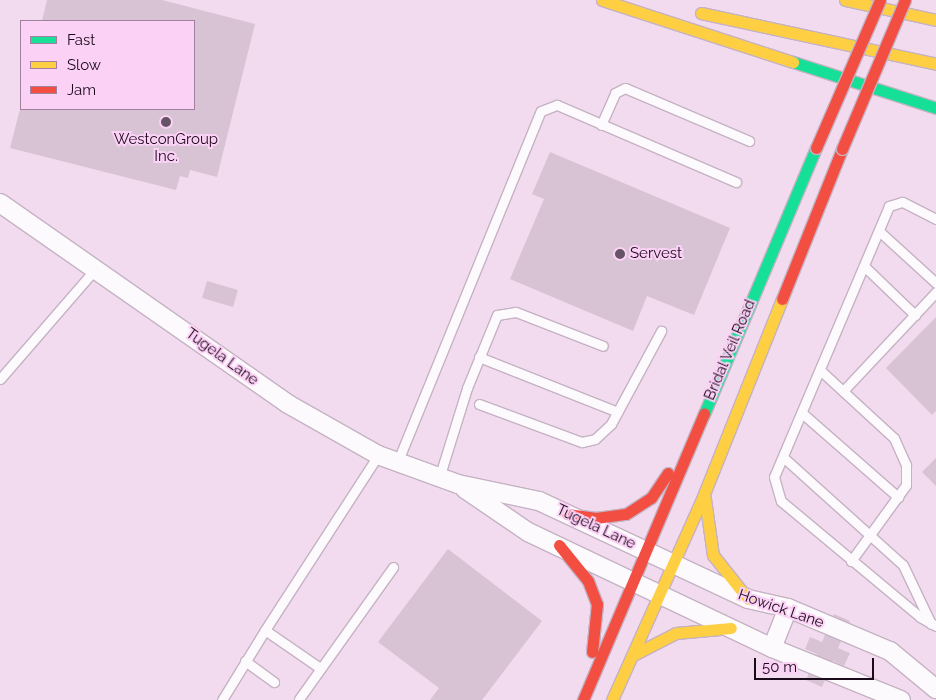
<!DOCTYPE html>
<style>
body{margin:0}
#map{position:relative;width:936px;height:700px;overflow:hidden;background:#f2dbef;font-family:Raleway,sans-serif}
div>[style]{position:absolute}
.building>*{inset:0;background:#d7c3d4}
.roads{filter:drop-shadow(1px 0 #c5b2c3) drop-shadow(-1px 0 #c5b2c3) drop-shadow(0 1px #c5b2c3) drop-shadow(0 -1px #c5b2c3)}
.lane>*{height:9px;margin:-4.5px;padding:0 4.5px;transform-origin:4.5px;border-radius:4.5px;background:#fdfafd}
.street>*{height:18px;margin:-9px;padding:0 9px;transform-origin:9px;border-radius:9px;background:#fdfafd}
.fast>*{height:11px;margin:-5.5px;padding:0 5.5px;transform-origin:5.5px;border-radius:5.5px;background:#16e098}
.slow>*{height:11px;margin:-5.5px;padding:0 5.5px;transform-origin:5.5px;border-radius:5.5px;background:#ffcf43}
.jam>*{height:11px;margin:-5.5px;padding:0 5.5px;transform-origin:5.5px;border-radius:5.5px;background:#f24e42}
.bridges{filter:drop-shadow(1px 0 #c5b2c3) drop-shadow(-1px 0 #c5b2c3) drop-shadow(0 1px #c5b2c3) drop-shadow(0 -1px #c5b2c3)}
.jam-bridge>*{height:11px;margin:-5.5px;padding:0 5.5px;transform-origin:5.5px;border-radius:5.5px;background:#f24e42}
.dots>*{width:14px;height:14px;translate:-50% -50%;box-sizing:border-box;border:2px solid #fcd1f6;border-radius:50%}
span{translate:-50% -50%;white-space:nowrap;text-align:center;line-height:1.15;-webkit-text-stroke:4px #fcd1f6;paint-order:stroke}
.poi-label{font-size:15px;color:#1b0a1a}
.left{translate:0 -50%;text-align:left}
.street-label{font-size:15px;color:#1b0a1a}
.legend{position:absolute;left:20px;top:20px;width:175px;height:90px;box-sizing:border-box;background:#fcd1f6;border:1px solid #a2819e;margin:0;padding:6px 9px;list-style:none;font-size:15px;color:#1b0a1a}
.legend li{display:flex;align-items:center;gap:10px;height:25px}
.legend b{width:25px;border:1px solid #a2819e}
.scale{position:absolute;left:754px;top:658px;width:120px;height:22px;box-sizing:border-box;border:2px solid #1b0a1a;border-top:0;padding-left:6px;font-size:15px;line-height:18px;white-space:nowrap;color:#1b0a1a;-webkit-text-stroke:4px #fcd1f6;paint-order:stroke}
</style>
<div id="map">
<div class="building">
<div style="clip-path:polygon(47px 0,162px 0,255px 24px,217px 177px,190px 170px,188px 178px,180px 176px,176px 190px,10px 148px,20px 109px,194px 109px,194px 21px,42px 21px)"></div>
<div style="clip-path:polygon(550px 152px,730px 228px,694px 315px,647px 296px,633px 331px,510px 279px,544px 199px,532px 194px)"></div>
<div style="clip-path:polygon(207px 281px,238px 290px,233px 307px,202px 298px)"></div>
<div style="clip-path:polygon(936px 317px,936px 411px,932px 415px,886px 368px)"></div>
<div style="clip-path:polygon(936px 458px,936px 486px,922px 472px)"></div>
<div style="clip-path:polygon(448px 549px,542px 621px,482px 700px,430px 700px,439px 688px,378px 642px)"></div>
<div style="clip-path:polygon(834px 614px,850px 621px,838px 648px,850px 653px,844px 666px,833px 661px,822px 687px,806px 680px,817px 654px,805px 649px,810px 637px,822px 642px)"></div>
</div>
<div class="roads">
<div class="lane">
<div style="left:601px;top:125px;width:35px;rotate:-66deg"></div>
<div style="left:615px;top:93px;width:11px;rotate:-27deg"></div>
<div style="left:625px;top:88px;width:135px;rotate:23.1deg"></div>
<div style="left:936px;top:219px;width:38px;rotate:-153deg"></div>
<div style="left:902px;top:202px;width:14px;rotate:163deg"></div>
<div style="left:889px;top:206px;width:294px;rotate:113deg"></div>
<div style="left:774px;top:477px;width:25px;rotate:74deg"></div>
<div style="left:781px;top:501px;width:181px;rotate:39.8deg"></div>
<div style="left:920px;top:617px;width:18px;rotate:29deg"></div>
<div style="left:879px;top:231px;width:77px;rotate:42.4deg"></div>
<div style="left:864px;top:266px;width:71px;rotate:43.9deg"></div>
<div style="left:479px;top:357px;width:149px;rotate:21.6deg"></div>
<div style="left:820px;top:370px;width:100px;rotate:42.6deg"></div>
<div style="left:894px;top:438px;width:30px;rotate:66deg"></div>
<div style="left:906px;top:465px;width:20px;rotate:90deg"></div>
<div style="left:906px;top:485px;width:94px;rotate:125.9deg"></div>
<div style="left:0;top:379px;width:147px;rotate:-49.1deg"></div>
<div style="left:843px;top:391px;width:136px;rotate:-46.8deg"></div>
<div style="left:479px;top:404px;width:110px;rotate:20.3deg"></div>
<div style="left:582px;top:442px;width:13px;rotate:-13deg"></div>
<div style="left:595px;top:439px;width:22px;rotate:-43deg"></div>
<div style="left:611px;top:424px;width:106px;rotate:-61.7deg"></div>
<div style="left:802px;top:413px;width:128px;rotate:41.2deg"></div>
<div style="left:783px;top:457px;width:161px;rotate:42deg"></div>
<div style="left:903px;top:565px;width:65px;rotate:64.6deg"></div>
<div style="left:397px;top:463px;width:380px;rotate:-67.8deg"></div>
<div style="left:541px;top:111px;width:17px;rotate:-21deg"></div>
<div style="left:557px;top:105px;width:195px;rotate:23.3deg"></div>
<div style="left:439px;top:478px;width:94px;rotate:-72.7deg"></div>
<div style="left:467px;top:388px;width:79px;rotate:-67.7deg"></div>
<div style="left:497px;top:315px;width:19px;rotate:-9deg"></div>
<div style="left:516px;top:312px;width:93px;rotate:21.3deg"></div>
<div style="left:245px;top:661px;width:36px;rotate:36deg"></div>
<div style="left:320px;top:668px;width:67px;rotate:-145.4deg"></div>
<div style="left:265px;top:630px;width:208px;rotate:-57.1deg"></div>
<div style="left:299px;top:699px;width:162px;rotate:-54.5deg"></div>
<div style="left:222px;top:700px;width:82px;rotate:-58.4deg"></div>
</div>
<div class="street">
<div style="left:0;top:203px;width:351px;rotate:34.9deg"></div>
<div style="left:288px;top:404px;width:103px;rotate:29.5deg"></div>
<div style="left:378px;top:455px;width:85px;rotate:19.9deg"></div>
<div style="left:458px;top:484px;width:83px;rotate:11.9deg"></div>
<div style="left:539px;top:501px;width:231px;rotate:25.1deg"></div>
<div style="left:748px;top:599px;width:41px;rotate:12.7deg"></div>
<div style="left:788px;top:608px;width:111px;rotate:22.9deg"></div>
<div style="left:890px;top:651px;width:60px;rotate:39.6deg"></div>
<div style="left:465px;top:489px;width:76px;rotate:34.3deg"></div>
<div style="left:528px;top:532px;width:270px;rotate:25.4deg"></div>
<div style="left:772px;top:648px;width:139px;rotate:22deg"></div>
<div style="left:772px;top:648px;width:43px;rotate:-68.2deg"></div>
</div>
<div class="fast">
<div style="left:793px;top:62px;width:150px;rotate:17.8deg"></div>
<div style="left:704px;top:414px;width:289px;rotate:-67.2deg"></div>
</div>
<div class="slow">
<div style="left:602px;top:0;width:201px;rotate:18deg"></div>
<div style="left:845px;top:0;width:93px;rotate:12.4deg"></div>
<div style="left:701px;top:13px;width:240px;rotate:12.2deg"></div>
<div style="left:705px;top:499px;width:57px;rotate:81.9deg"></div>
<div style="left:713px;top:555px;width:56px;rotate:51.5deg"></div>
<div style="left:633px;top:655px;width:48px;rotate:-27.1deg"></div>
<div style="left:676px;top:633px;width:55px;rotate:-5.2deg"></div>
<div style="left:612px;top:700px;width:226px;rotate:-65.9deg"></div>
<div style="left:704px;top:494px;width:210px;rotate:-68.2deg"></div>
</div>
<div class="jam">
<div style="left:782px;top:299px;width:162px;rotate:-68.2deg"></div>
<div style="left:567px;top:514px;width:29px;rotate:8deg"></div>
<div style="left:596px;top:518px;width:30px;rotate:-8deg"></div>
<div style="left:626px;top:514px;width:30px;rotate:-33deg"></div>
<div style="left:651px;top:498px;width:30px;rotate:-56deg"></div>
<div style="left:559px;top:545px;width:46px;rotate:51.1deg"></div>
<div style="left:588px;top:581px;width:25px;rotate:69deg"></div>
<div style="left:597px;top:604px;width:48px;rotate:95.9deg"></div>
<div style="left:583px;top:700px;width:311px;rotate:-67.1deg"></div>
</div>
</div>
<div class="bridges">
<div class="jam-bridge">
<div style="left:816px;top:148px;width:161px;rotate:-66.6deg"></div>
<div style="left:842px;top:149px;width:162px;rotate:-67.1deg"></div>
</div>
</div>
<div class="dots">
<div style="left:166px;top:122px;background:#665365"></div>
<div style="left:620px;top:254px;background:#665365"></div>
</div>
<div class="poi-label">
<span style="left:166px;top:148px">WestconGroup<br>Inc.</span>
<span class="left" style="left:630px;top:254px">Servest</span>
</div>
<div class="street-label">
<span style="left:730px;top:350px;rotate:-67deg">Bridal Veil Road</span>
<span style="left:222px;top:357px;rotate:36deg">Tugela Lane</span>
<span style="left:596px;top:527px;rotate:25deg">Tugela Lane</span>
<span style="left:781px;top:609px;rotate:19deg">Howick Lane</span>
</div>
<ul class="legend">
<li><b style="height:6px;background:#16e098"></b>Fast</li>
<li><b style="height:6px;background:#ffcf43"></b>Slow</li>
<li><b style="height:6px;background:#f24e42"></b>Jam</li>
</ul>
<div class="scale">50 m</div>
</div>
